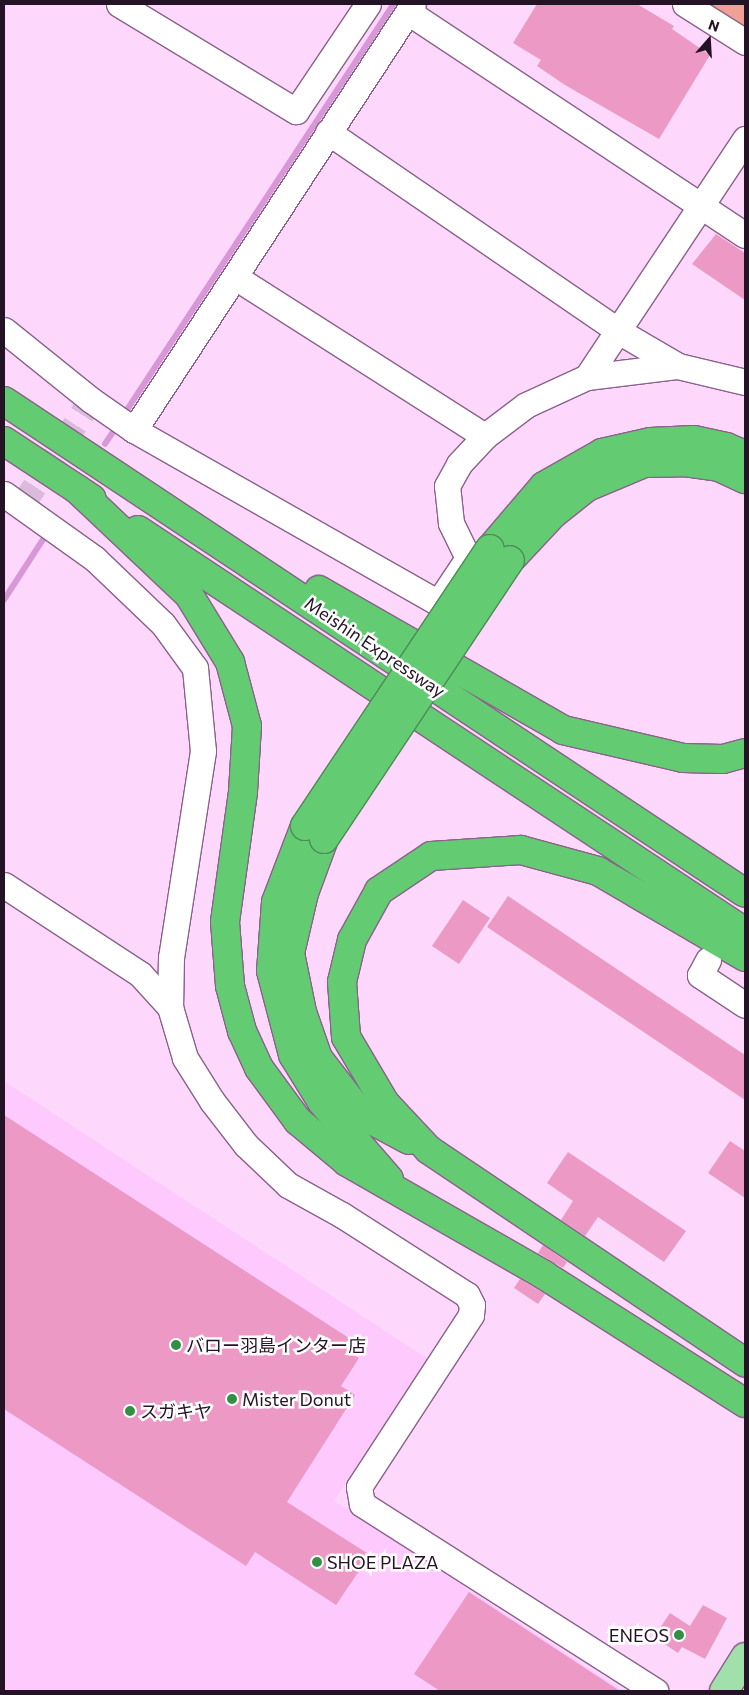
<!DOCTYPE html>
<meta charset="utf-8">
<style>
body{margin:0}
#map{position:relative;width:749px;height:1695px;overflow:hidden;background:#fdd8fc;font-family:Commissioner,"Noto Sans JP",sans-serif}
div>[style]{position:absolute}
.built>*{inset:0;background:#fec9fd}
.green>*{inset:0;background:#efa198}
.stream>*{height:5.5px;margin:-2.75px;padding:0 2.75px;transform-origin:2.75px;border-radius:2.75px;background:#d898d7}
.building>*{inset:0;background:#ec9ac5}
.minor-tunnel>*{height:25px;margin-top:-12.5px;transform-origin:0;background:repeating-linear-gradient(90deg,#dcbadc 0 25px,transparent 0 37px)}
.roads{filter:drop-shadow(1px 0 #8a618a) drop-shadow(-1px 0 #8a618a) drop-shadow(0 1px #8a618a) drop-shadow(0 -1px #8a618a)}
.minor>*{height:25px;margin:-12.5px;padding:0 12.5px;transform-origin:12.5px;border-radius:12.5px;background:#fff}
.major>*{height:28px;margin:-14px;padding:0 14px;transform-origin:14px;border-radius:14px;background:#a1e0aa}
.highway>*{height:28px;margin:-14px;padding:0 14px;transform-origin:14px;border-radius:14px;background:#63cc72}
.bridges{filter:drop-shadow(1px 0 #4d8b57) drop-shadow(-1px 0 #4d8b57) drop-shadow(0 1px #4d8b57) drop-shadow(0 -1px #4d8b57)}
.highway-bridge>*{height:28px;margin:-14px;padding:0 14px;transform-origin:14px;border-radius:14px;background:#63cc72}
.dots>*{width:14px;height:14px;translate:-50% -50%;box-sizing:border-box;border:2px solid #fff;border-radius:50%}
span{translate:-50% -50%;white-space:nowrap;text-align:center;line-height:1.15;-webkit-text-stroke:5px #fff;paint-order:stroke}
.street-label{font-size:18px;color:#241324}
.poi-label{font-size:18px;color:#241324}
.left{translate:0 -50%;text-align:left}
.right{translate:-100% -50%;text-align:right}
.frame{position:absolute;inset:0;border:5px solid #241324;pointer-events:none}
.north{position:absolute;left:684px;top:15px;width:50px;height:50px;-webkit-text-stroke:4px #fff;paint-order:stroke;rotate:19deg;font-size:14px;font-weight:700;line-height:20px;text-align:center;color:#241324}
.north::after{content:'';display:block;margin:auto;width:18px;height:22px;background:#241324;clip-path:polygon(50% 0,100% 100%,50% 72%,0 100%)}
</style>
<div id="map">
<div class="built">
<div style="clip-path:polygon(4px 1081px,428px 1359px,334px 1501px,623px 1691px,4px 1691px)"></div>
</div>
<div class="green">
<div style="clip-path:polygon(702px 4px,745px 4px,745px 31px)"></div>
</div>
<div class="stream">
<div style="left:123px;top:416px;width:493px;rotate:-56.7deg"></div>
<div style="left:105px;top:444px;width:22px;rotate:-56deg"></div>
<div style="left:4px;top:600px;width:81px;rotate:-57.1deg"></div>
</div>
<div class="building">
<div style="clip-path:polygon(537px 4px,637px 4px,674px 26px,672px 29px,710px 55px,659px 139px,565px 85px,537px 66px,541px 60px,513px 43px)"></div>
<div style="clip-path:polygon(716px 234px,745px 253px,745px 300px,692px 264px)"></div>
<div style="clip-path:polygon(508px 896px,745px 1055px,745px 1100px,487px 927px)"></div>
<div style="clip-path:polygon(463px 900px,490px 918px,459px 964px,432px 946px)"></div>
<div style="clip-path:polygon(4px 1115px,352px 1340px,346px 1351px,359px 1358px,341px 1386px,355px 1395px,287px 1502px,370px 1555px,336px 1605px,255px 1552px,246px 1566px,4px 1409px)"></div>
<div style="clip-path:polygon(730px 1141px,745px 1151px,745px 1198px,708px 1173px)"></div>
<div style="clip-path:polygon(568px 1152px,686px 1231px,664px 1262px,598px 1217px,585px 1236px,561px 1220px,573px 1201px,547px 1183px)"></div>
<div style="clip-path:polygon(543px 1245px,567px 1262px,563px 1268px,538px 1253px)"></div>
<div style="clip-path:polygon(520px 1279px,545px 1294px,538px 1304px,514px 1288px)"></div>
<div style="clip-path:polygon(469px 1592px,620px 1691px,440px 1691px,414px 1674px)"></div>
<div style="clip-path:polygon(703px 1605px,727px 1618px,705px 1659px,682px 1647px,678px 1653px,654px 1637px,670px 1613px,690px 1626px)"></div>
</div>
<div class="minor-tunnel">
<div style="left:21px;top:507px;width:128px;rotate:-56.8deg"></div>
</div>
<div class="roads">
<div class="minor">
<div style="left:119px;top:4px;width:207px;rotate:31.2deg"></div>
<div style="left:296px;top:111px;width:129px;rotate:-56.1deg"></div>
<div style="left:685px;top:4px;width:71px;rotate:32.3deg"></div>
<div style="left:408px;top:12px;width:404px;rotate:33.5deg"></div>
<div style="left:328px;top:132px;width:354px;rotate:34.4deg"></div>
<div style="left:620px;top:332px;width:67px;rotate:30.4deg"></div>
<div style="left:678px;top:366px;width:69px;rotate:13.4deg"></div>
<div style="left:235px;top:277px;width:296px;rotate:32.5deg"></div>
<div style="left:4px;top:330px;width:112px;rotate:38.8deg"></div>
<div style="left:91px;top:400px;width:52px;rotate:34.9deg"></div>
<div style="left:134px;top:430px;width:350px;rotate:29.6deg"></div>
<div style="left:438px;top:603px;width:54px;rotate:-56.3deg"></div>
<div style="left:468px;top:558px;width:39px;rotate:-116deg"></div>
<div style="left:451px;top:523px;width:37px;rotate:-96deg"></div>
<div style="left:447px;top:486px;width:25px;rotate:-61deg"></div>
<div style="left:459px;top:464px;width:38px;rotate:-47deg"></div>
<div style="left:485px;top:436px;width:51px;rotate:-37.1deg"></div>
<div style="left:526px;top:405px;width:67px;rotate:-24.7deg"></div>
<div style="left:587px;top:377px;width:286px;rotate:-56.4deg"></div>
<div style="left:587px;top:377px;width:92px;rotate:-6.9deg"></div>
<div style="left:134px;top:430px;width:509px;rotate:-56.78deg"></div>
<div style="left:4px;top:494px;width:112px;rotate:35.5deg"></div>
<div style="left:95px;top:559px;width:94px;rotate:43.7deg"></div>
<div style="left:163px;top:624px;width:54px;rotate:54deg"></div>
<div style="left:195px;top:668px;width:83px;rotate:84.5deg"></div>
<div style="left:203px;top:751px;width:208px;rotate:98.8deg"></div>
<div style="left:171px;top:957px;width:50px;rotate:91.1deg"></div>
<div style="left:170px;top:1007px;width:53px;rotate:73.6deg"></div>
<div style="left:185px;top:1058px;width:51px;rotate:57.9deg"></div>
<div style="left:212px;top:1101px;width:56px;rotate:52.3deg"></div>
<div style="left:246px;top:1145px;width:58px;rotate:43.6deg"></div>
<div style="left:288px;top:1185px;width:62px;rotate:29.1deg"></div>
<div style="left:342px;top:1215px;width:148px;rotate:32.6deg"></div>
<div style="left:467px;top:1295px;width:11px;rotate:63deg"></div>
<div style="left:472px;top:1305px;width:10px;rotate:96deg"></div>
<div style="left:471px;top:1315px;width:205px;rotate:123.1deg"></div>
<div style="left:359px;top:1487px;width:17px;rotate:80deg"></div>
<div style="left:362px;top:1504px;width:348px;rotate:32.5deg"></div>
<div style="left:4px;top:885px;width:163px;rotate:33.2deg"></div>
<div style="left:140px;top:974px;width:45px;rotate:47.7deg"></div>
<div style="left:708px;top:960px;width:17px;rotate:118deg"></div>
<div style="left:700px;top:975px;width:54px;rotate:33.7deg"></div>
</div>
<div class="major">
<div style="left:724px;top:1691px;width:40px;rotate:-58deg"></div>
</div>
<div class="highway">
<div style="left:4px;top:401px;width:889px;rotate:33.58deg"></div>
<div style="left:4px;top:441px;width:105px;rotate:33.4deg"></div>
<div style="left:77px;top:489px;width:154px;rotate:43.4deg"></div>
<div style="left:189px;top:595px;width:79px;rotate:58.5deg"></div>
<div style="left:230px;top:662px;width:66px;rotate:75.1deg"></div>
<div style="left:247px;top:726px;width:66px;rotate:93.5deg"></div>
<div style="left:243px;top:792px;width:131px;rotate:97.9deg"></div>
<div style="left:225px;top:922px;width:64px;rotate:85.5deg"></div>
<div style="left:230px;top:986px;width:47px;rotate:75.1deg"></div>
<div style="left:242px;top:1031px;width:41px;rotate:65.3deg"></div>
<div style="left:259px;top:1068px;width:66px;rotate:53.7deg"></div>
<div style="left:298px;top:1121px;width:64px;rotate:39.9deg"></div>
<div style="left:347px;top:1162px;width:227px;rotate:29.8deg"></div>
<div style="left:544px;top:1275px;width:238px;rotate:32.5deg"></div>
<div style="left:138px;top:530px;width:728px;rotate:33.52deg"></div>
<div style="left:490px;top:549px;width:83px;rotate:-49.4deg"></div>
<div style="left:544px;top:486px;width:67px;rotate:-29.6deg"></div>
<div style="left:602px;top:453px;width:49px;rotate:-12.9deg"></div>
<div style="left:650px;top:442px;width:44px;rotate:-2.6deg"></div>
<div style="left:694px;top:440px;width:33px;rotate:12deg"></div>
<div style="left:726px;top:447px;width:21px;rotate:23deg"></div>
<div style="left:510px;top:560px;width:63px;rotate:-46.9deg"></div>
<div style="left:553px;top:514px;width:43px;rotate:-38.5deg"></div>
<div style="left:587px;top:487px;width:62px;rotate:-22.8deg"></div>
<div style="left:644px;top:463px;width:39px;rotate:-1deg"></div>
<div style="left:683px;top:462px;width:36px;rotate:8deg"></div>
<div style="left:719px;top:467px;width:29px;rotate:25deg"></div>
<div style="left:319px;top:590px;width:281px;rotate:29.8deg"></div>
<div style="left:563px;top:730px;width:123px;rotate:13.1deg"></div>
<div style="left:683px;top:758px;width:40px;rotate:1.4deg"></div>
<div style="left:723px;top:759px;width:23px;rotate:-15deg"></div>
<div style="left:305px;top:826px;width:81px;rotate:110.9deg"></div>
<div style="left:276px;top:902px;width:69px;rotate:94.1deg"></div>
<div style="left:271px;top:971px;width:87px;rotate:75.3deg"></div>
<div style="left:293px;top:1055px;width:55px;rotate:58.3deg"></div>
<div style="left:322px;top:1102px;width:102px;rotate:49deg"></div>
<div style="left:324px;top:839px;width:58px;rotate:110.3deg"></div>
<div style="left:304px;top:893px;width:62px;rotate:103.1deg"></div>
<div style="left:290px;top:953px;width:60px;rotate:78.5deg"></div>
<div style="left:302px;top:1012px;width:49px;rotate:70.8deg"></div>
<div style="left:318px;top:1058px;width:72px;rotate:52.3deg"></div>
<div style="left:362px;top:1115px;width:53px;rotate:28deg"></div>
<div style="left:745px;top:957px;width:170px;rotate:-149.7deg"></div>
<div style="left:598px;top:871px;width:80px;rotate:-164.7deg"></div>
<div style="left:521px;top:850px;width:90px;rotate:176.2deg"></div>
<div style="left:431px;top:856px;width:63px;rotate:146.1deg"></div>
<div style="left:379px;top:891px;width:56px;rotate:118.9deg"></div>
<div style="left:352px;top:940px;width:43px;rotate:103.4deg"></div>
<div style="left:342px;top:982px;width:55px;rotate:85.8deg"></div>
<div style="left:346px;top:1037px;width:77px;rotate:59.4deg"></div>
<div style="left:385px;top:1103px;width:64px;rotate:46.9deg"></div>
<div style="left:429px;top:1150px;width:381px;rotate:33.9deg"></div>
</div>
</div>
<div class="bridges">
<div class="highway-bridge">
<div style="left:305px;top:826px;width:333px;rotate:-56.3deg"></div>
<div style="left:324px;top:839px;width:335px;rotate:-56.3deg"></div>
</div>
</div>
<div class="dots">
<div style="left:176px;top:1345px;background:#319042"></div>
<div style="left:232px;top:1399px;background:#319042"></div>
<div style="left:130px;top:1411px;background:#319042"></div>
<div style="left:317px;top:1562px;background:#319042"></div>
<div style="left:679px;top:1635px;background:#319042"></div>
</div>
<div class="street-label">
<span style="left:375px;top:647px;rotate:34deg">Meishin Expressway</span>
</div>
<div class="poi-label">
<span class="left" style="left:186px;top:1345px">バロー羽島インター店</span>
<span class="left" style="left:242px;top:1399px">Mister Donut</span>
<span class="left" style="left:140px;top:1411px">スガキヤ</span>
<span class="left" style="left:327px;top:1562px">SHOE PLAZA</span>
<span class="right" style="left:669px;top:1635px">ENEOS</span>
</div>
<div class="frame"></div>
<div class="north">N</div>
</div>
